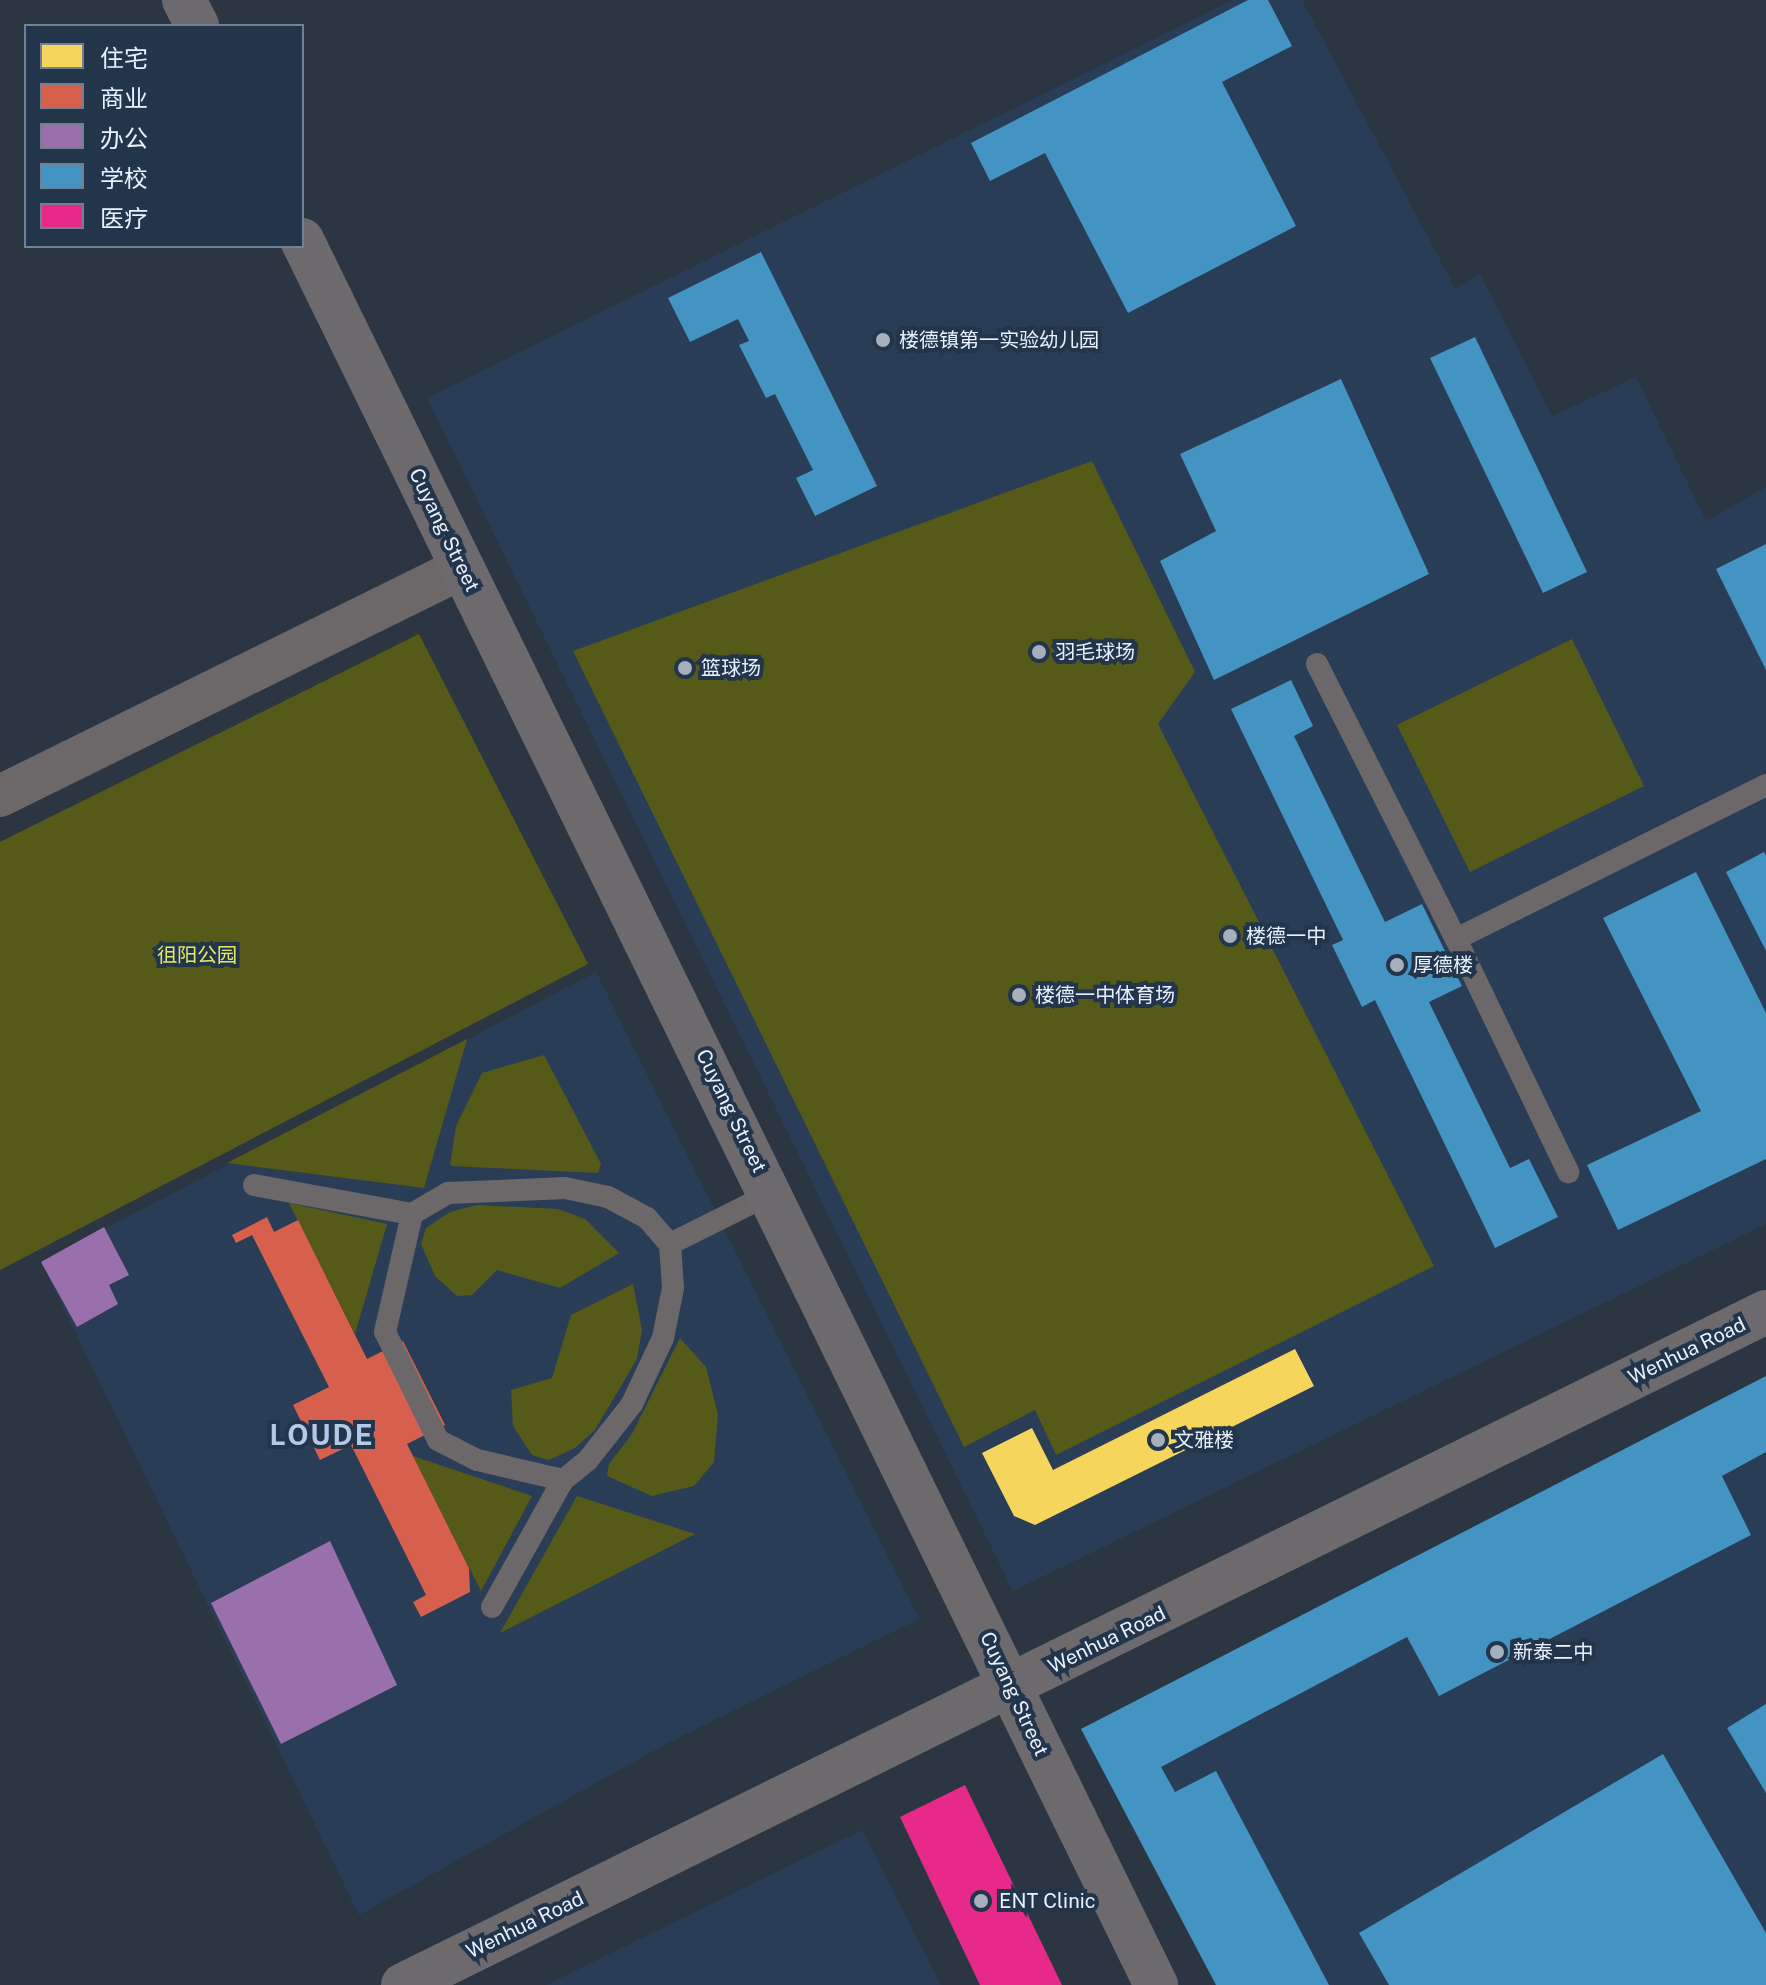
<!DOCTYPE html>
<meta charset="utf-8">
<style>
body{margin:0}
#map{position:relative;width:1766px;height:1985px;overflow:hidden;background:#2c3642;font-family:"Public Sans","Noto Sans SC",sans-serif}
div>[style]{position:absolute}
.built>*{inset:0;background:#293d57}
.green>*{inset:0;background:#565a18}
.homes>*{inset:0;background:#f6d55c}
.shops>*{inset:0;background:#d6604d}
.offices>*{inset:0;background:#9970ab}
.schools>*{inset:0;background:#4393c3}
.health>*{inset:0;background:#e7298a}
.lane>*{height:22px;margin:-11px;padding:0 11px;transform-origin:11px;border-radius:11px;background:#6c686a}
.street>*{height:42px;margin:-21px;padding:0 21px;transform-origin:21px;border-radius:21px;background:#6c686a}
.secondary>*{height:44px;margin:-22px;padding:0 22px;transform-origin:22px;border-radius:22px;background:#6d6a6d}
.dots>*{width:22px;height:22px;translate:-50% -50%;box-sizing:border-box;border:4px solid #23354b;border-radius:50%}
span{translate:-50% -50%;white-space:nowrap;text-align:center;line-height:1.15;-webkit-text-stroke:8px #23354b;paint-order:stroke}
.poi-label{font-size:20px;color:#e8f1fd}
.left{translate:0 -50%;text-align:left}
.street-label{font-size:20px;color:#e8f1fd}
.park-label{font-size:20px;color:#e1e867}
.district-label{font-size:28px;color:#b4c9e6;font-weight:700;letter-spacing:2px}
.legend{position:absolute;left:24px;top:24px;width:280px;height:224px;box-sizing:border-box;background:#23354b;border:2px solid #728092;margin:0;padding:10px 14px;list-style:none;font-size:24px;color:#e8f1fd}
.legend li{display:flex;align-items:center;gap:16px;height:40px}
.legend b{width:40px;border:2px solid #728092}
</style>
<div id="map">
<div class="built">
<div style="clip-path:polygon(1233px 0,1302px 0,1455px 288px,1480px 274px,1552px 416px,1636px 377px,1706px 521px,1766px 487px,1766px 1224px,1013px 1591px,427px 398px)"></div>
<div style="clip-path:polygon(596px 972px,919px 1619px,668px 1743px,359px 1915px,41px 1262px)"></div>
<div style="clip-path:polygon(1766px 1376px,1766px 1985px,1216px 1985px,1081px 1729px)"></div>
<div style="clip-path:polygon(862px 1830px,941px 1985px,546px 1985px)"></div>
</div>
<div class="green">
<div style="clip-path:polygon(1092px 461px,1195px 672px,1158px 724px,1434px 1266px,1056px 1455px,1035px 1410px,964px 1447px,573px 651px)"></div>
<div style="clip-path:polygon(419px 634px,588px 964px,0 1270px,0 842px)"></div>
<div style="clip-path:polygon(1572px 639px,1644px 786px,1470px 872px,1397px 725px)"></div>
<div style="clip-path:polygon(467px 1039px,424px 1188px,227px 1163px)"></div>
<div style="clip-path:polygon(544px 1055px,601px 1164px,598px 1173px,450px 1166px,456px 1126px,482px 1073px)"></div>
<div style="clip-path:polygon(289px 1203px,387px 1224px,355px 1334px)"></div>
<div style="clip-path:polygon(477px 1205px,558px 1209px,585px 1219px,619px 1253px,560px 1288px,497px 1270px,472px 1295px,457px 1296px,435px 1276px,421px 1244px,426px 1228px,450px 1212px)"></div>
<div style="clip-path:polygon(633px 1284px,642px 1330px,637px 1359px,595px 1430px,575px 1448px,549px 1460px,532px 1455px,513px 1426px,511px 1390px,552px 1378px,571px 1315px)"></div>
<div style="clip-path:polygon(680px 1338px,706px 1367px,718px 1415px,714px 1462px,694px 1486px,652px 1496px,607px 1476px,609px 1464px,632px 1434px)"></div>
<div style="clip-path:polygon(413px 1456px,532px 1496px,481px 1591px)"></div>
<div style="clip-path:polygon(577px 1496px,695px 1534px,500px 1633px)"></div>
</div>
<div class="homes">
<div style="clip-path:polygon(1295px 1349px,1314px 1386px,1035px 1525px,1014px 1516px,982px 1453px,1032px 1428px,1053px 1470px)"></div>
</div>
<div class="shops">
<div style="clip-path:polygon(267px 1217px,274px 1232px,298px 1220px,367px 1359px,403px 1341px,445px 1425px,407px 1444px,469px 1568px,470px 1592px,421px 1617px,413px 1602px,426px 1595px,351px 1445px,320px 1460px,293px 1405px,329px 1387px,252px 1235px,236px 1243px,232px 1235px)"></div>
</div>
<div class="offices">
<div style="clip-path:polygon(104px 1227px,129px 1275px,109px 1285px,118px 1304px,77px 1327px,41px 1262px)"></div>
<div style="clip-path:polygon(330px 1541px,397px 1685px,281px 1744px,211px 1603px)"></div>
</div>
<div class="schools">
<div style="clip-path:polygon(1248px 0,1268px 0,1292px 46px,1222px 82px,1296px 226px,1128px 313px,1045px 153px,990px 181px,971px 143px)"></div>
<div style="clip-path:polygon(761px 252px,877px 486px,815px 516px,796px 478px,813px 470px,775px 394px,766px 398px,739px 345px,749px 341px,738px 319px,690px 342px,668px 298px)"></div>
<div style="clip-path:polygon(1475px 337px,1587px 572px,1543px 593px,1430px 358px)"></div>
<div style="clip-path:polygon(1341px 379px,1429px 574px,1214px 680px,1160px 561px,1216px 531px,1180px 454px)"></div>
<div style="clip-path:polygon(1766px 544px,1766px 670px,1716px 569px)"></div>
<div style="clip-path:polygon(1291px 680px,1313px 726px,1294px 736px,1385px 922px,1422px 904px,1462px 986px,1429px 1002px,1510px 1168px,1529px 1159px,1558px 1217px,1495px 1248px,1375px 1000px,1362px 1007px,1332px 945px,1343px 940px,1231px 709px)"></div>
<div style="clip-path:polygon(1764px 852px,1766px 856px,1766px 951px,1726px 872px)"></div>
<div style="clip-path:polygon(1696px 872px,1766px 1013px,1766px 1159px,1618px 1230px,1587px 1165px,1701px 1111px,1603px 918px)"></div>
<div style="clip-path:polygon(1766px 1376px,1766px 1452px,1722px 1476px,1751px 1535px,1439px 1696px,1407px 1637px,1161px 1767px,1175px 1792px,1216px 1771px,1329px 1985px,1216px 1985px,1081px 1729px)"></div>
<div style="clip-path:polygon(1766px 1704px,1766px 1793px,1727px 1728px)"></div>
<div style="clip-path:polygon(1663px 1754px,1766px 1933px,1766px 1985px,1389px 1985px,1359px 1933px)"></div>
</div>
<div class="health">
<div style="clip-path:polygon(965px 1785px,1062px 1985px,980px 1985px,900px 1817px)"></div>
</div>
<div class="lane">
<div style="left:1317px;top:664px;width:308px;rotate:63.2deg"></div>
<div style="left:1456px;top:939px;width:346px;rotate:-26.4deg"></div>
<div style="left:1456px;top:939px;width:259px;rotate:64.3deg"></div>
<div style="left:254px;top:1185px;width:161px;rotate:10.4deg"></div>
<div style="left:670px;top:1244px;width:44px;rotate:86.1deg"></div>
<div style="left:673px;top:1288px;width:51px;rotate:101.3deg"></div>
<div style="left:663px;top:1338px;width:73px;rotate:115.2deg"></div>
<div style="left:632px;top:1404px;width:71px;rotate:128.2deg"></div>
<div style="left:588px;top:1460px;width:32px;rotate:141deg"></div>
<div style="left:563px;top:1480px;width:88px;rotate:-166.9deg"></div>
<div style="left:477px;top:1460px;width:44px;rotate:-152.9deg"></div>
<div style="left:438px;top:1440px;width:120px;rotate:-116.1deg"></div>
<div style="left:385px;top:1332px;width:121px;rotate:-77.1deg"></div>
<div style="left:412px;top:1214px;width:42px;rotate:-30.3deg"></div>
<div style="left:448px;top:1193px;width:117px;rotate:-2.4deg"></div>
<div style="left:565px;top:1188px;width:44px;rotate:11.8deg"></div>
<div style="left:608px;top:1197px;width:44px;rotate:28.3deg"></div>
<div style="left:647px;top:1218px;width:35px;rotate:49deg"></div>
<div style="left:670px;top:1244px;width:114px;rotate:-26.6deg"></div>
<div style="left:492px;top:1607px;width:145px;rotate:-60.8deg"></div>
</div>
<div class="street">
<div style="left:0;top:796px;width:515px;rotate:-26.27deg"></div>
</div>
<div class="secondary">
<div style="left:184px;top:0;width:29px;rotate:63deg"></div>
<div style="left:302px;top:240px;width:1943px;rotate:63.92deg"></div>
<div style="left:403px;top:1985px;width:1520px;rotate:-26.28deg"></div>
</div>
<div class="dots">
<div style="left:883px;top:340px;background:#a6b0bc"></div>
<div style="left:1039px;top:652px;background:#a6b0bc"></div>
<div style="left:685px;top:668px;background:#a6b0bc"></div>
<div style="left:1230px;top:936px;background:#a6b0bc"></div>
<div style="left:1397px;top:965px;background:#a6b0bc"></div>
<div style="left:1019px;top:995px;background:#a6b0bc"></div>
<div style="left:1158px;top:1440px;background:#a6b0bc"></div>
<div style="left:1497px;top:1652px;background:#a6b0bc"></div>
<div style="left:981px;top:1901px;background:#a6b0bc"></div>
</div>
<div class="poi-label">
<span class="left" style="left:899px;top:340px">楼德镇第一实验幼儿园</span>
<span class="left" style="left:1055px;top:652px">羽毛球场</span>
<span class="left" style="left:701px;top:668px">篮球场</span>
<span class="left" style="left:1246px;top:936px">楼德一中</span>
<span class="left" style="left:1413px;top:965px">厚德楼</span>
<span class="left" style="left:1035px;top:995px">楼德一中体育场</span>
<span class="left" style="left:1174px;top:1440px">文雅楼</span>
<span class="left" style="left:1513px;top:1652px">新泰二中</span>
<span class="left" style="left:999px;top:1901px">ENT Clinic</span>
</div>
<div class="street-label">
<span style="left:444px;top:530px;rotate:64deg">Cuyang Street</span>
<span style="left:731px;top:1111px;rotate:64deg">Cuyang Street</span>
<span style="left:1687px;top:1351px;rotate:-26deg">Wenhua Road</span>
<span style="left:1107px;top:1640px;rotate:-26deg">Wenhua Road</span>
<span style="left:1014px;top:1694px;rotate:65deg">Cuyang Street</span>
<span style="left:525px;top:1925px;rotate:-26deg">Wenhua Road</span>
</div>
<div class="park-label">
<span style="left:197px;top:955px">徂阳公园</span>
</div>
<div class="district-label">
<span style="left:322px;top:1435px">LOUDE</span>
</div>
<ul class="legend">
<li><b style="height:22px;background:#f6d55c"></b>住宅</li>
<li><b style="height:22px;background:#d6604d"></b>商业</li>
<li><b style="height:22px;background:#9970ab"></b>办公</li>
<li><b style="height:22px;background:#4393c3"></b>学校</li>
<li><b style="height:22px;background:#e7298a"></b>医疗</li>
</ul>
</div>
